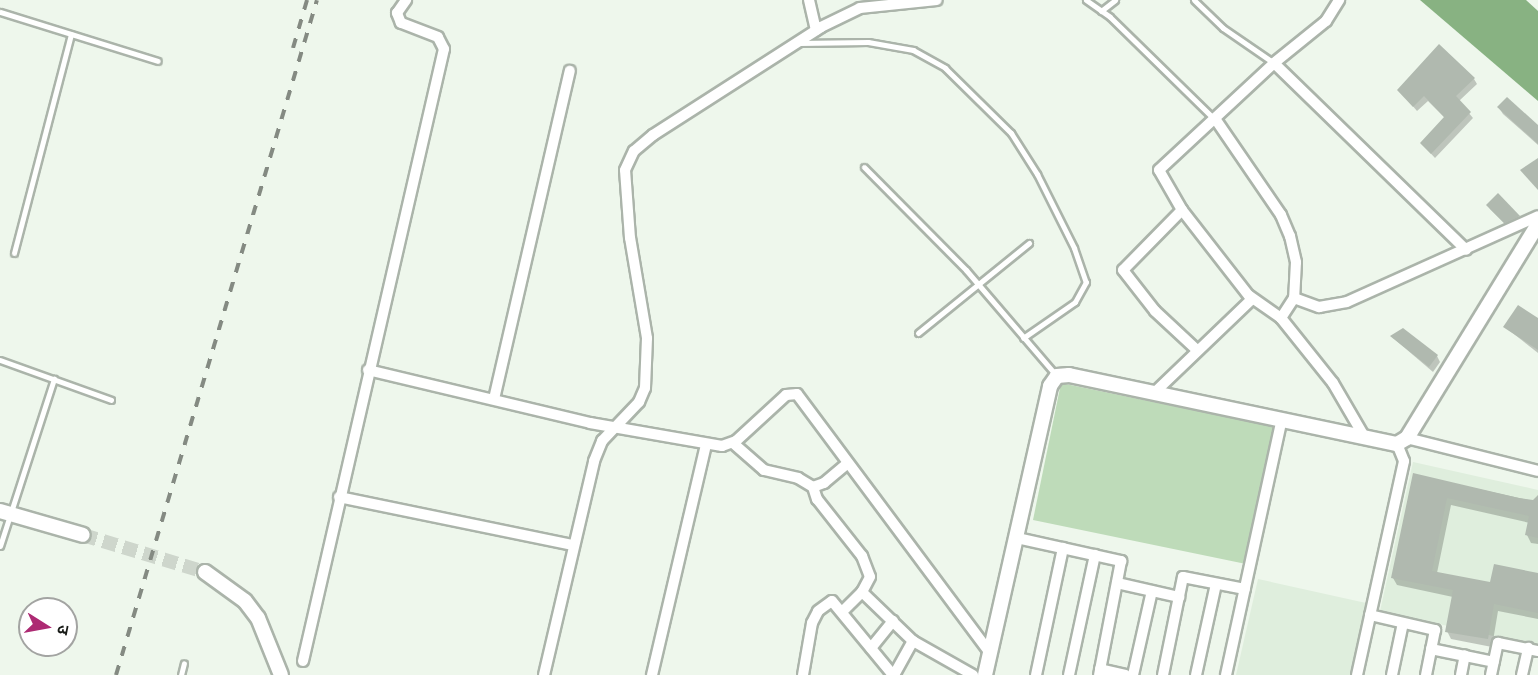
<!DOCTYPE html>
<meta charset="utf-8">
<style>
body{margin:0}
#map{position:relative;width:1538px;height:675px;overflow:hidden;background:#eef7ec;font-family:Inter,"Noto Sans Devanagari",sans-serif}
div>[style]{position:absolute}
.built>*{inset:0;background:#dfeedd}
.green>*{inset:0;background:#bedbb9}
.water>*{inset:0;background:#88b282}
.shadow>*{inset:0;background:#0003}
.building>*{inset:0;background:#b0b9af}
.tertiary-tunnel>*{height:14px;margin-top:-7px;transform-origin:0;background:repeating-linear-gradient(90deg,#ced6cc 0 14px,transparent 0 21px)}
.roads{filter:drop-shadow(2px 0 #abb4aa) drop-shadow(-2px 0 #abb4aa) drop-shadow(0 2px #abb4aa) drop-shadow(0 -2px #abb4aa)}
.service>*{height:5px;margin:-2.5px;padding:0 2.5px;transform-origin:2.5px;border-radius:2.5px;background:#fff}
.minor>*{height:10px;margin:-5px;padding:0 5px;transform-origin:5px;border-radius:5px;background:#fff}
.tertiary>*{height:14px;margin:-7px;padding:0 7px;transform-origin:7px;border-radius:7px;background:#fff}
.rail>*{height:4px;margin-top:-2px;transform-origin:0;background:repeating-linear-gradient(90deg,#848a82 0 10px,transparent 0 20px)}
span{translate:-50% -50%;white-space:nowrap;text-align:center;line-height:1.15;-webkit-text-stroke:5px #fff;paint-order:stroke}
.north{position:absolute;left:18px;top:597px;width:60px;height:60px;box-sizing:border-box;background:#fff;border:2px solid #a3a4a2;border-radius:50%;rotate:101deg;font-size:16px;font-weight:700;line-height:24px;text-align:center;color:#181b17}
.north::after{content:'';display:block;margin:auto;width:21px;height:27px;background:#ad2a73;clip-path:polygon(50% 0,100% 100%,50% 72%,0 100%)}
</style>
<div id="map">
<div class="built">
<div style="clip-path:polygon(1413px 462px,1538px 490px,1538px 646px,1380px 611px)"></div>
<div style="clip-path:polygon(1258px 579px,1366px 603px,1350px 675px,1236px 675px)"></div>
</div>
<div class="green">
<div style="clip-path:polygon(1061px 383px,1274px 427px,1246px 564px,1033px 520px)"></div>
</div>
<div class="water">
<div style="clip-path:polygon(1420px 0,1526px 0,1538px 11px,1538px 101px)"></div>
</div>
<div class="shadow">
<div style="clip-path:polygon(1474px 79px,1477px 84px,1459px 101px,1473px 118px,1435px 158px,1421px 143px,1445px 118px,1428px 101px,1417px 111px,1399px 90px)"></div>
<div style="clip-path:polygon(1499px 108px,1538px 127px,1538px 145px,1503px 114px)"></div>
<div style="clip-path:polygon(1498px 195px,1519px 217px,1521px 220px,1507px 226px,1490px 209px,1488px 205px)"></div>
<div style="clip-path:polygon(1538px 320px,1538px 353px,1505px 327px)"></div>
<div style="clip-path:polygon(1392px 337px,1437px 356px,1440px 362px,1433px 372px)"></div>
<div style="clip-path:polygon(1414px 475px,1538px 502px,1538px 544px,1531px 543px,1527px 535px,1530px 523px,1451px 505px,1437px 573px,1491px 584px,1538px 574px,1538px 619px,1498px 611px,1492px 647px,1451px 639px,1447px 631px,1453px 597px,1397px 585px,1393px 578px)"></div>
</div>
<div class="building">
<div style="clip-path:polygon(1439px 44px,1475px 78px,1456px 96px,1471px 112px,1431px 154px,1420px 143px,1444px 117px,1424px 96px,1413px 107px,1397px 90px)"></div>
<div style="clip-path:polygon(1507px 97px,1538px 125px,1538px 144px,1497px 107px)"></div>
<div style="clip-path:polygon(1538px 158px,1538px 190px,1520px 170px)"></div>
<div style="clip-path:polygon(1498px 193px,1520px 216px,1504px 223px,1486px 205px)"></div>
<div style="clip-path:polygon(1518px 305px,1538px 318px,1538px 350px,1503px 327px)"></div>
<div style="clip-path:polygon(1403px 328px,1438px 355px,1429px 367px,1390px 336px)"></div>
<div style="clip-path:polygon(1413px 473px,1519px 498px,1533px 500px,1538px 495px,1538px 538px,1525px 535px,1529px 516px,1447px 498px,1432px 571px,1490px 582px,1494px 564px,1538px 573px,1538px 613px,1494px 604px,1488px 639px,1445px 632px,1453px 590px,1391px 578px)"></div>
</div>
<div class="tertiary-tunnel">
<div style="left:83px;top:535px;width:127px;rotate:16.9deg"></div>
</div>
<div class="roads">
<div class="service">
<div style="left:1086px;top:0;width:29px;rotate:35deg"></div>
<div style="left:1110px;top:17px;width:146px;rotate:44.4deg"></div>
<div style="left:1194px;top:0;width:40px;rotate:44deg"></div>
<div style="left:1223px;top:28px;width:62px;rotate:34.5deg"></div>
<div style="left:1101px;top:11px;width:18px;rotate:-38deg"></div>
<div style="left:0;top:12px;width:165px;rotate:17.2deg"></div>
<div style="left:799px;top:43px;width:69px;rotate:-0.8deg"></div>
<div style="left:868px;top:42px;width:46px;rotate:10.1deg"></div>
<div style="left:913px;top:50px;width:37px;rotate:29deg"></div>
<div style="left:945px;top:68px;width:93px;rotate:44.6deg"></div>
<div style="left:1011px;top:133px;width:49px;rotate:57.6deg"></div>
<div style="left:1037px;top:174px;width:83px;rotate:63.4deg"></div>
<div style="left:1074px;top:248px;width:36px;rotate:71deg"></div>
<div style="left:1086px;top:282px;width:23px;rotate:119deg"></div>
<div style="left:1075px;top:302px;width:63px;rotate:145.3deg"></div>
<div style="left:864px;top:167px;width:145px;rotate:45.3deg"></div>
<div style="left:966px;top:270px;width:138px;rotate:49.4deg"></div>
<div style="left:14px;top:253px;width:226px;rotate:-75.4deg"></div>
<div style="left:918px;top:333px;width:143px;rotate:-39deg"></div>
<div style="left:0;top:360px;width:118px;rotate:19.8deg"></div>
<div style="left:0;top:546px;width:176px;rotate:-72.1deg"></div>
<div style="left:181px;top:675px;width:12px;rotate:-76deg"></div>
</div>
<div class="minor">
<div style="left:809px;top:0;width:31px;rotate:77deg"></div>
<div style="left:1274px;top:63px;width:268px;rotate:44.2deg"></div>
<div style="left:1216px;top:120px;width:115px;rotate:55.6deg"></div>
<div style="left:1281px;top:215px;width:23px;rotate:67deg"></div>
<div style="left:1290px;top:236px;width:27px;rotate:77deg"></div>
<div style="left:1296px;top:262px;width:36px;rotate:93deg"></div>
<div style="left:1294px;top:298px;width:24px;rotate:123deg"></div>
<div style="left:1281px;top:318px;width:83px;rotate:51.3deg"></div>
<div style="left:1333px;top:383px;width:64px;rotate:59.8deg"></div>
<div style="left:1182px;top:210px;width:84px;rotate:134.5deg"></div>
<div style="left:1123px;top:270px;width:52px;rotate:52deg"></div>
<div style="left:1155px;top:311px;width:57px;rotate:42.9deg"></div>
<div style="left:1294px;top:298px;width:27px;rotate:20deg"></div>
<div style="left:1319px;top:307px;width:28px;rotate:-10deg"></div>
<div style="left:1347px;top:302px;width:209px;rotate:-24.2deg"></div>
<div style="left:1281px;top:318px;width:39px;rotate:-145deg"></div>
<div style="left:1249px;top:296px;width:109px;rotate:-127.9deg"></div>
<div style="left:1182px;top:210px;width:46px;rotate:-119.9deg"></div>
<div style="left:1159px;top:170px;width:157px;rotate:-42.9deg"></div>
<div style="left:1274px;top:63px;width:67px;rotate:-38.9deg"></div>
<div style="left:1326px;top:21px;width:25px;rotate:-58deg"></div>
<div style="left:368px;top:370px;width:228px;rotate:13.4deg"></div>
<div style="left:590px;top:423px;width:134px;rotate:9.9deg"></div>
<div style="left:722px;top:446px;width:15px;rotate:-20deg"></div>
<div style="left:736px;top:441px;width:68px;rotate:-42.6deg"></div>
<div style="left:786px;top:395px;width:11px;rotate:-5deg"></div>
<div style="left:797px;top:394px;width:323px;rotate:53.3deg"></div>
<div style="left:1154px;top:393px;width:136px;rotate:-43.8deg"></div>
<div style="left:494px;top:399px;width:337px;rotate:-77deg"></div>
<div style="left:1407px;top:438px;width:135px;rotate:14.1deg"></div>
<div style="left:733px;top:443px;width:41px;rotate:41.1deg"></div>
<div style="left:764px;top:470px;width:35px;rotate:13deg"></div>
<div style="left:798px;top:478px;width:17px;rotate:31deg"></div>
<div style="left:813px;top:487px;width:12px;rotate:-20deg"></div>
<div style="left:824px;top:483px;width:31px;rotate:-40deg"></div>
<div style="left:813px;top:487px;width:13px;rotate:72deg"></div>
<div style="left:817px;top:499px;width:73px;rotate:51.7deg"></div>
<div style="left:862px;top:556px;width:22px;rotate:69deg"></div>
<div style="left:870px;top:577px;width:17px;rotate:118deg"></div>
<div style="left:862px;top:592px;width:28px;rotate:135deg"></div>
<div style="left:339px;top:497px;width:239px;rotate:11.6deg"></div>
<div style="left:1017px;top:538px;width:107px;rotate:12.5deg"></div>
<div style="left:1121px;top:561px;width:116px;rotate:100.9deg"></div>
<div style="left:1117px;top:583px;width:64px;rotate:12.7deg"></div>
<div style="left:862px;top:592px;width:71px;rotate:43.9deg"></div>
<div style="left:1370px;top:615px;width:67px;rotate:13deg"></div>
<div style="left:1435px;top:630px;width:46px;rotate:101.3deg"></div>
<div style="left:871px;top:648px;width:35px;rotate:-51deg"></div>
<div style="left:1431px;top:649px;width:64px;rotate:11.7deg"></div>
<div style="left:303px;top:661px;width:628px;rotate:-77.03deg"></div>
<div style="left:444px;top:49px;width:13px;rotate:-117deg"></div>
<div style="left:438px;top:37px;width:40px;rotate:-159deg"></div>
<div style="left:401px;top:23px;width:11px;rotate:-112deg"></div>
<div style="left:397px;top:13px;width:16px;rotate:-55deg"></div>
<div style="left:1100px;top:669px;width:26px;rotate:13deg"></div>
<div style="left:544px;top:675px;width:220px;rotate:-76.8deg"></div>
<div style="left:594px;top:461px;width:22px;rotate:-68deg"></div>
<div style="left:602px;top:441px;width:54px;rotate:-46.5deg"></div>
<div style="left:639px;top:402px;width:15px;rotate:-67deg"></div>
<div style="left:645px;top:388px;width:50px;rotate:-87.7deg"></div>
<div style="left:647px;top:338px;width:101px;rotate:-99.6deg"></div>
<div style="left:630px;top:238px;width:68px;rotate:-94.2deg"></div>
<div style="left:625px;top:170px;width:21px;rotate:-65deg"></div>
<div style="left:634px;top:151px;width:25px;rotate:-40deg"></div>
<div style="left:653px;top:135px;width:200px;rotate:-32.7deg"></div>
<div style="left:821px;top:27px;width:43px;rotate:-26deg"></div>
<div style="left:860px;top:8px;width:77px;rotate:-5.9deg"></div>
<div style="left:652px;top:675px;width:237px;rotate:-76.8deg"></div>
<div style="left:803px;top:675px;width:53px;rotate:-80.2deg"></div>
<div style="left:812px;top:623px;width:13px;rotate:-63deg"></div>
<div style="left:818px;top:611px;width:17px;rotate:-36deg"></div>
<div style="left:832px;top:601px;width:96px;rotate:50.5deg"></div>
<div style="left:894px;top:675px;width:39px;rotate:-61deg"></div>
<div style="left:913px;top:641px;width:69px;rotate:29.5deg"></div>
<div style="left:1036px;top:675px;width:130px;rotate:-78deg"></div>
<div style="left:1069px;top:675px;width:123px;rotate:-77.8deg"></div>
<div style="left:1133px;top:675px;width:86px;rotate:-77.3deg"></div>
<div style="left:1163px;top:675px;width:100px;rotate:-78.5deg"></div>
<div style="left:1183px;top:577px;width:63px;rotate:11deg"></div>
<div style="left:1196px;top:675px;width:93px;rotate:-77.6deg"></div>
<div style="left:1226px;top:675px;width:262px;rotate:-77.7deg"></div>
<div style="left:1357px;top:675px;width:219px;rotate:-77.6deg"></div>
<div style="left:1404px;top:461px;width:18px;rotate:-112deg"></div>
<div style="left:1392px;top:675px;width:53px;rotate:-78.1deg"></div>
<div style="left:1461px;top:675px;width:20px;rotate:-79deg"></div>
<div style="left:1491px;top:675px;width:33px;rotate:-78deg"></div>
<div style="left:1498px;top:643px;width:41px;rotate:11.3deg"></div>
<div style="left:1522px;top:675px;width:28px;rotate:-77deg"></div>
</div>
<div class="tertiary">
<div style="left:0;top:511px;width:86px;rotate:16.1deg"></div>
<div style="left:205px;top:572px;width:49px;rotate:35.9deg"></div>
<div style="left:245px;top:601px;width:21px;rotate:53deg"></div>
<div style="left:258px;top:618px;width:61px;rotate:68deg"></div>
<div style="left:985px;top:675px;width:296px;rotate:-77.3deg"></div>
<div style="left:1050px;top:386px;width:12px;rotate:-55deg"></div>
<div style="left:1057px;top:376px;width:12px;rotate:-5deg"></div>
<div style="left:1069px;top:375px;width:335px;rotate:11.9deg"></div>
<div style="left:1397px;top:444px;width:12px;rotate:-31deg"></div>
<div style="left:1407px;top:438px;width:251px;rotate:-58.5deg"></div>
</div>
</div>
<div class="rail">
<div style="left:293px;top:48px;width:50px;rotate:-73.7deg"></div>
<div style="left:116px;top:675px;width:704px;rotate:-73.42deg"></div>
</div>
<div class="north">उ</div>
</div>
